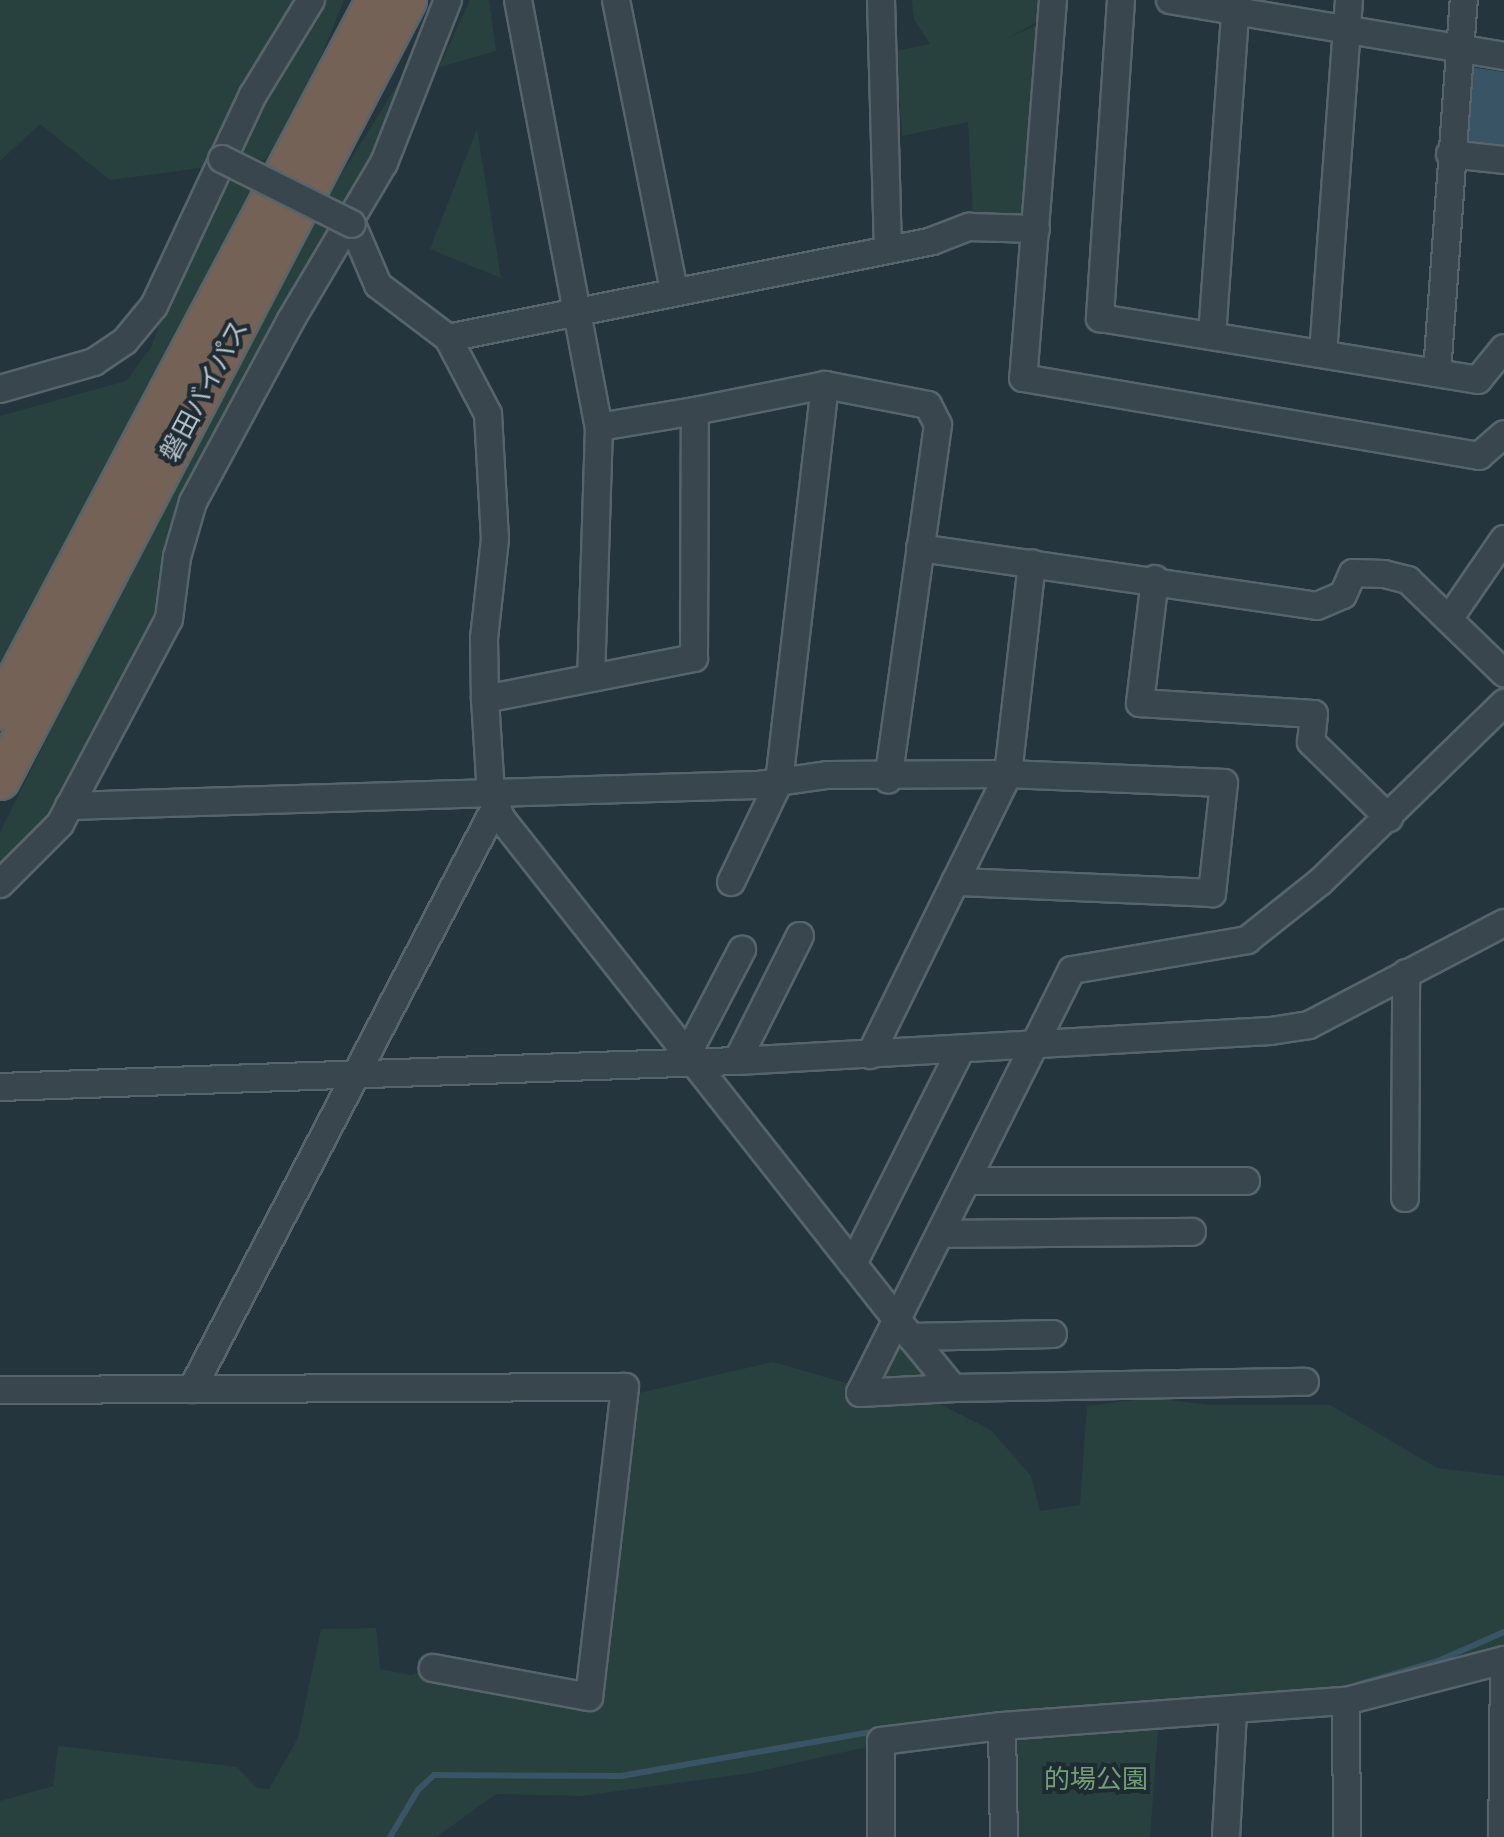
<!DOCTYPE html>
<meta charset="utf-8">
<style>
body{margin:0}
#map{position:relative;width:1504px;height:1837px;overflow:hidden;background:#25353e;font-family:Barlow,"Noto Sans JP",sans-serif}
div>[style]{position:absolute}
.green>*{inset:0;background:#28413e}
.water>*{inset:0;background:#395465}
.stream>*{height:6px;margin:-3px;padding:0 3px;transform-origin:3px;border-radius:3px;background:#395465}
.roads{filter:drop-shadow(2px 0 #57646c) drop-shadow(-2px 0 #57646c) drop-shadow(0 2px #57646c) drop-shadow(0 -2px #57646c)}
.minor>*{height:26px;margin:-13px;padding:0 13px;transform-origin:13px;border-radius:13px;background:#39464e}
.highway>*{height:38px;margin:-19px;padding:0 19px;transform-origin:19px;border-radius:19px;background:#746256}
.bridges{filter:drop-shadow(2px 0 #57646c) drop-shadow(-2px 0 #57646c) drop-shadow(0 2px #57646c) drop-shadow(0 -2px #57646c)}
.minor-bridge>*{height:26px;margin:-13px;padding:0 13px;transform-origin:13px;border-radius:13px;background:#39464e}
span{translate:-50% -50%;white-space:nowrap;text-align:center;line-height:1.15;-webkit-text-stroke:8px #1e2b33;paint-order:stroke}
.street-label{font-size:26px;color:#b5c1c9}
.park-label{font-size:26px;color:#749e75}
</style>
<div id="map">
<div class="green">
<div style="clip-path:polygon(0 0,344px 0,315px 71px,290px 156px,233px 164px,269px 183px,0 683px,0 416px,126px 381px,151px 348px,187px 243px,230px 164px,110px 180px,40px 124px,0 161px)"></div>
<div style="clip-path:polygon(470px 0,489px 0,496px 51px,439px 67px)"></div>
<div style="clip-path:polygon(912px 0,1047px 0,1046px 17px,1006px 39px,1045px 21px,1028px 229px,973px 219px,968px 122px,902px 136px,896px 51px,930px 44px,914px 19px)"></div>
<div style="clip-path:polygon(445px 9px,338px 246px,222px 447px,155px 645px,69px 806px,14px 849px,0 877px,0 832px,152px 528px,320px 208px)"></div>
<div style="clip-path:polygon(477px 129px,501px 278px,430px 249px)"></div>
<div style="clip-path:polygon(898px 1321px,944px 1388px,914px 1391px,991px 1430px,1031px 1476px,1040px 1511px,1080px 1505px,1087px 1406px,1151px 1398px,1211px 1405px,1330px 1405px,1437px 1468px,1504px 1476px,1504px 1657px,1346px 1701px,1159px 1717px,1150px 1837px,1004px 1837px,996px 1718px,751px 1773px,581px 1796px,496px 1794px,436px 1837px,0 1837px,0 1801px,53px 1786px,58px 1746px,237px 1767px,257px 1788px,269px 1789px,298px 1738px,321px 1629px,376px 1628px,380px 1669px,411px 1675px,433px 1668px,589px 1697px,635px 1394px,773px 1362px,863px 1388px)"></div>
</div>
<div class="water">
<div style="clip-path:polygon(1471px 67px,1504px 72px,1504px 153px,1469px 149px,1461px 138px)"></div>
</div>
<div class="stream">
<div style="left:1357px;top:1685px;width:84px;rotate:-16.5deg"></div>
<div style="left:1438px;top:1661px;width:72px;rotate:-23.7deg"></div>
<div style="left:390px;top:1837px;width:55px;rotate:-59.2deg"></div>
<div style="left:418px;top:1790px;width:22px;rotate:-43deg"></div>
<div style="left:434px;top:1775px;width:187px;rotate:0.3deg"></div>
<div style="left:621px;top:1776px;width:260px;rotate:-10deg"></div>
</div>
<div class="roads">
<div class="minor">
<div style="left:518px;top:0;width:435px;rotate:79.3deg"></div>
<div style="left:599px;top:427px;width:251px;rotate:91.8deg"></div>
<div style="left:616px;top:0;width:297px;rotate:78.7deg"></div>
<div style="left:881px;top:0;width:249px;rotate:88.4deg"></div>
<div style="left:1053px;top:0;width:379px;rotate:94.5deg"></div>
<div style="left:1023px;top:378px;width:463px;rotate:9.7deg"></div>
<div style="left:1479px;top:456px;width:33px;rotate:-41deg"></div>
<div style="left:1121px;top:0;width:319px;rotate:93.8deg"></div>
<div style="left:1100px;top:318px;width:383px;rotate:9.3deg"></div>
<div style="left:1478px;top:380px;width:41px;rotate:-50.9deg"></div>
<div style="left:1170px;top:0;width:339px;rotate:9.5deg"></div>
<div style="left:1450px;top:154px;width:54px;rotate:6.3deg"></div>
<div style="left:352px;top:224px;width:66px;rotate:66.9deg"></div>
<div style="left:378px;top:285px;width:88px;rotate:37.1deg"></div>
<div style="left:448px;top:338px;width:86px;rotate:62.2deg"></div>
<div style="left:488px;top:414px;width:125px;rotate:86.8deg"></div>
<div style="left:495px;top:539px;width:100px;rotate:96.3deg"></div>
<div style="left:484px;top:638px;width:61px;rotate:89.1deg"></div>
<div style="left:485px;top:699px;width:95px;rotate:86.4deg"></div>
<div style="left:491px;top:794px;width:26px;rotate:67deg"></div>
<div style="left:501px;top:818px;width:641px;rotate:51.72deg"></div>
<div style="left:898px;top:1321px;width:87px;rotate:50.6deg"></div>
<div style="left:953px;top:1388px;width:352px;rotate:-1deg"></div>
<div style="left:1212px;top:336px;width:337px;rotate:-85.9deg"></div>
<div style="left:448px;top:338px;width:494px;rotate:-11.3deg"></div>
<div style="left:932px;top:241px;width:40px;rotate:-21deg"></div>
<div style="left:969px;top:227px;width:67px;rotate:1.7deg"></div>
<div style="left:1323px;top:354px;width:355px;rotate:-85.8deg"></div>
<div style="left:1437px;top:373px;width:374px;rotate:-85.9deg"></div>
<div style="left:825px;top:385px;width:105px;rotate:11deg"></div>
<div style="left:928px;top:405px;width:22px;rotate:63deg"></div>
<div style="left:938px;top:425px;width:358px;rotate:98deg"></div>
<div style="left:0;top:389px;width:98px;rotate:-16deg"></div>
<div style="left:94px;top:362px;width:37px;rotate:-34deg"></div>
<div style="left:125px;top:341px;width:45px;rotate:-50.4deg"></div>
<div style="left:154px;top:306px;width:233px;rotate:-64.9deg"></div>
<div style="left:253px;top:95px;width:111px;rotate:-58.6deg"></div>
<div style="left:695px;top:411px;width:133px;rotate:-11.3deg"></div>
<div style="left:825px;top:385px;width:400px;rotate:96.6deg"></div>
<div style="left:779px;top:782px;width:111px;rotate:115.6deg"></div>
<div style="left:920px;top:548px;width:401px;rotate:8.3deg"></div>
<div style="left:1317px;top:606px;width:28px;rotate:-23deg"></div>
<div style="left:1343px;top:595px;width:24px;rotate:-66deg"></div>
<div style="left:1353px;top:573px;width:31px;rotate:2deg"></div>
<div style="left:1384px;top:574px;width:25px;rotate:14deg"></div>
<div style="left:1408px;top:580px;width:134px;rotate:44.1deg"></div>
<div style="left:1155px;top:579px;width:125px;rotate:96.9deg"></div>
<div style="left:1140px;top:703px;width:174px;rotate:3.6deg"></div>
<div style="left:1314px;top:714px;width:28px;rotate:96deg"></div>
<div style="left:1311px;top:742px;width:109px;rotate:44.3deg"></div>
<div style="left:1449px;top:619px;width:97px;rotate:-55.5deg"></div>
<div style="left:485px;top:699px;width:213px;rotate:-11.1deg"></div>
<div style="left:694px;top:658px;width:247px;rotate:-89.8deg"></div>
<div style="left:695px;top:411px;width:97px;rotate:170.5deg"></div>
<div style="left:69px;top:806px;width:688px;rotate:-1.75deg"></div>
<div style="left:757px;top:785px;width:71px;rotate:-8.1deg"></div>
<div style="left:827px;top:775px;width:181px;rotate:-0.3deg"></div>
<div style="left:1008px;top:774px;width:216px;rotate:2.4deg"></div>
<div style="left:1224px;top:783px;width:111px;rotate:96.2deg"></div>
<div style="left:1212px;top:893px;width:257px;rotate:-177.5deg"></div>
<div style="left:0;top:884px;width:85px;rotate:-45deg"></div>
<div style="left:60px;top:824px;width:232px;rotate:-62deg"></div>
<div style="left:169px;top:619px;width:63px;rotate:-82.6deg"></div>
<div style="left:177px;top:557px;width:57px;rotate:-73.8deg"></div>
<div style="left:193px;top:502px;width:207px;rotate:-61.7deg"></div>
<div style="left:291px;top:320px;width:182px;rotate:-59.4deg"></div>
<div style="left:384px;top:163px;width:175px;rotate:-68.6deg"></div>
<div style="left:687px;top:1055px;width:119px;rotate:-62.4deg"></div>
<div style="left:870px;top:1055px;width:313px;rotate:-63.8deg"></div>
<div style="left:1008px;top:774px;width:212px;rotate:-83.5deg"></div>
<div style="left:737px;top:1061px;width:140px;rotate:-63.3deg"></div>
<div style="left:0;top:1087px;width:737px;rotate:-2.02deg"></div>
<div style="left:737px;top:1061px;width:535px;rotate:-3.22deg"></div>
<div style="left:1271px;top:1031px;width:38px;rotate:-9deg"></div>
<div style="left:1309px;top:1025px;width:220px;rotate:-27.6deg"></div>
<div style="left:967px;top:1181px;width:279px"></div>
<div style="left:1405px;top:1198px;width:225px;rotate:-89.7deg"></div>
<div style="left:941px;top:1234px;width:251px;rotate:-0.5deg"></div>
<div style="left:853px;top:1264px;width:238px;rotate:-63.3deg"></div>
<div style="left:911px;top:1337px;width:142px;rotate:-1.2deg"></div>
<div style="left:953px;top:1388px;width:93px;rotate:176.9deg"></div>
<div style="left:860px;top:1393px;width:473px;rotate:-63.4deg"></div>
<div style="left:1072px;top:970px;width:178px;rotate:-9.7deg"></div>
<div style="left:1247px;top:940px;width:93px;rotate:-38.5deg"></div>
<div style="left:1320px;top:882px;width:257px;rotate:-44.2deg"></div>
<div style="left:192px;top:1389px;width:657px;rotate:-62.46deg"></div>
<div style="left:0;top:1390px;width:625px;rotate:-0.28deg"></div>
<div style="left:625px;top:1387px;width:312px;rotate:96.6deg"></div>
<div style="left:589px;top:1697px;width:159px;rotate:-169.5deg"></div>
<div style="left:1346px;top:1701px;width:136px;rotate:89.6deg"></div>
<div style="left:1002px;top:1726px;width:111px;rotate:89deg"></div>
<div style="left:881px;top:1837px;width:96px;rotate:-90deg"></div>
<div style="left:881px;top:1741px;width:122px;rotate:-7.1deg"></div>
<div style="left:1002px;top:1726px;width:345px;rotate:-4.2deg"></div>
<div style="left:1346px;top:1701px;width:163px;rotate:-14.5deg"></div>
<div style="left:1504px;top:1660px;width:177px;rotate:90.6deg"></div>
<div style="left:1226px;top:1837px;width:127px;rotate:-86.8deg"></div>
</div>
<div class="highway">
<div style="left:0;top:710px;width:803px;rotate:-62.1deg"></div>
<div style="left:0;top:780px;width:880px;rotate:-62.44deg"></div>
</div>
</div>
<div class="bridges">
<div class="minor-bridge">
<div style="left:222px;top:159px;width:145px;rotate:26.6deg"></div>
</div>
</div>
<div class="street-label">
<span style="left:203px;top:390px;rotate:-62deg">磐田バイパス</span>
</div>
<div class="park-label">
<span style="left:1096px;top:1778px">的場公園</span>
</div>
</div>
